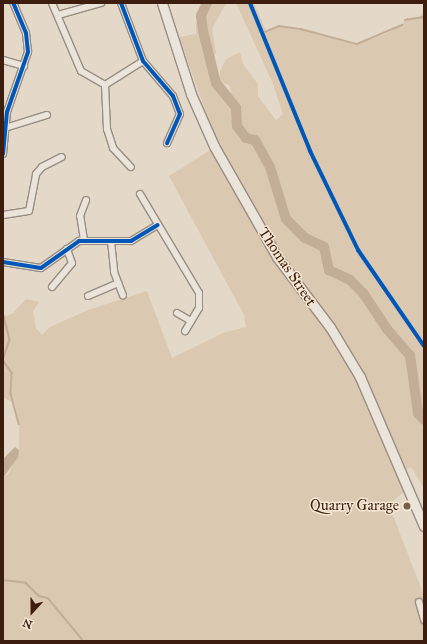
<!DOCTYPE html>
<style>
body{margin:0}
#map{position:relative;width:427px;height:644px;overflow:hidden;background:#e4d9c8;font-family:"IM FELL Great Primer",serif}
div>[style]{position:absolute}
.green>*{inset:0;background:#dac8b0}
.water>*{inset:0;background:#c2ad96}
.stream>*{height:1.5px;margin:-0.75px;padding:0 0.75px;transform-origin:0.75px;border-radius:0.75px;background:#c2ad96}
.river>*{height:10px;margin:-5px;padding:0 5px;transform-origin:5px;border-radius:5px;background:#c2ad96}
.roads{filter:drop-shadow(1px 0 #988d82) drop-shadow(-1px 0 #988d82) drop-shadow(0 1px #988d82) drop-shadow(0 -1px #988d82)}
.minor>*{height:6px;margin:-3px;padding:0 3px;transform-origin:3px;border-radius:3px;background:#eae4db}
.secondary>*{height:9px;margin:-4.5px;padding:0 4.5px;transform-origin:4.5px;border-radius:4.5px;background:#eae4db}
.cycleway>*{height:4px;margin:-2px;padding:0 2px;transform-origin:2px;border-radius:2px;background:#0057b8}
.dots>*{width:11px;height:11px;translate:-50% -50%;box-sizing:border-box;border:2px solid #f6e8d3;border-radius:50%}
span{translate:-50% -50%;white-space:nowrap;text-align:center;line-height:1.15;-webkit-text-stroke:3px #f6e8d3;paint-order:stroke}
.street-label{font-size:15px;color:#3d1d0d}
.poi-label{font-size:15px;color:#3d1d0d}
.right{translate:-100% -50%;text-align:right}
.frame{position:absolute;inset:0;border:4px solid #3d1d0d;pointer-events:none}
.north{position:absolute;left:12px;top:592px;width:40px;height:40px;-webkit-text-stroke:3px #f6e8d3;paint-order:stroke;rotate:201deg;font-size:11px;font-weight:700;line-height:16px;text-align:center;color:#3d1d0d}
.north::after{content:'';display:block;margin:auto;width:14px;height:18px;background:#3d1d0d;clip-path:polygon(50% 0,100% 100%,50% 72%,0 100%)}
</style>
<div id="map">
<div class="green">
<div style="clip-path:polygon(evenodd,207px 3px,226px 3px,212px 29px,216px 53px,211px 61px,216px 83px,222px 90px,232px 93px,229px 85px,220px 82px,220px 72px,226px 59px,240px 52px,243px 64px,258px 84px,258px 96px,276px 120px,283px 114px,273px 84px,236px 3px,254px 3px,266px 31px,279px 26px,301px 29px,357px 44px,386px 34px,402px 25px,406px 18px,419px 17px,424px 12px,424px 488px,411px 467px,405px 470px,411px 485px,389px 505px,424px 596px,424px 641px,3px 641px,3px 478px,9px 473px,19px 450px,19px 424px,14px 402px,3px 398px,3px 312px,6px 316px,12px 314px,26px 299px,39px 302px,33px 311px,36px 328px,42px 335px,50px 327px,88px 310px,147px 291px,172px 358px,223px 333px,246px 327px,244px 315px,169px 176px,217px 146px,263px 223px,213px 132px,179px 37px,196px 34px,196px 23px,207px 3px,273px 241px,346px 344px,371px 390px,403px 466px,332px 326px,273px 241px)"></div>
</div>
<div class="water">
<div style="clip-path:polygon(15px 447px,19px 450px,18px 457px,3px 478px,3px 459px)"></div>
</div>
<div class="stream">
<div style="left:405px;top:20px;width:19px;rotate:-9deg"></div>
<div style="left:265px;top:32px;width:15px;rotate:-23deg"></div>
<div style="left:279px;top:26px;width:22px;rotate:8deg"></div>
<div style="left:301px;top:29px;width:58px;rotate:15deg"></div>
<div style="left:357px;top:44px;width:49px;rotate:-22.9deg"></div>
<div style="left:3px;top:312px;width:29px;rotate:76deg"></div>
<div style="left:10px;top:340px;width:21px;rotate:109deg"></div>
<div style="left:3px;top:360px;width:16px;rotate:55deg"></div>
<div style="left:12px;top:373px;width:21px;rotate:93deg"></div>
<div style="left:11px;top:394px;width:31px;rotate:75deg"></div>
<div style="left:3px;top:580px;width:23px;rotate:7deg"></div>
<div style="left:26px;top:583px;width:18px;rotate:45deg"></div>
<div style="left:39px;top:596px;width:9px;rotate:13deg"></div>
<div style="left:48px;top:598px;width:53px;rotate:50.3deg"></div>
</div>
<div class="river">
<div style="left:207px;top:3px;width:14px;rotate:115deg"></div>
<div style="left:201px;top:16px;width:15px;rotate:82deg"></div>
<div style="left:203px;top:31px;width:54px;rotate:76deg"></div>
<div style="left:216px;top:83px;width:32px;rotate:51deg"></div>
<div style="left:236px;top:108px;width:18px;rotate:87deg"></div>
<div style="left:237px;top:126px;width:15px;rotate:53deg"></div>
<div style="left:246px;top:138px;width:9px;rotate:13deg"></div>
<div style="left:255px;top:140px;width:31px;rotate:61deg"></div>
<div style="left:270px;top:167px;width:54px;rotate:72.9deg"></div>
<div style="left:286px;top:219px;width:27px;rotate:45deg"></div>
<div style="left:305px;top:238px;width:21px;rotate:25deg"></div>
<div style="left:324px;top:247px;width:24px;rotate:78deg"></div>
<div style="left:329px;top:270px;width:23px;rotate:25deg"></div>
<div style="left:350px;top:280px;width:18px;rotate:45deg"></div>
<div style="left:363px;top:293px;width:43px;rotate:56.3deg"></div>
<div style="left:387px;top:329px;width:35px;rotate:49deg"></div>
<div style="left:410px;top:355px;width:59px;rotate:82.1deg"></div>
<div style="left:418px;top:413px;width:9px;rotate:49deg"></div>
</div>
<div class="roads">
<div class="minor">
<div style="left:52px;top:3px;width:74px;rotate:66.9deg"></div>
<div style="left:81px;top:71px;width:28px;rotate:30deg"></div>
<div style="left:121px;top:3px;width:62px;rotate:69.2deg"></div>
<div style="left:143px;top:61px;width:46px;rotate:49.4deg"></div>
<div style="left:173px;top:96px;width:19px;rotate:69deg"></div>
<div style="left:180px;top:114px;width:32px;rotate:114deg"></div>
<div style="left:58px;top:15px;width:45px;rotate:-15.6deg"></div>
<div style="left:3px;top:60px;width:22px;rotate:16deg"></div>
<div style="left:105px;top:85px;width:44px;rotate:87.4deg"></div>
<div style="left:107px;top:129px;width:20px;rotate:72deg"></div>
<div style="left:113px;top:148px;width:26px;rotate:47deg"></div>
<div style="left:105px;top:85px;width:45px;rotate:-32.3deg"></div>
<div style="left:5px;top:128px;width:44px;rotate:-17.2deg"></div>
<div style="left:3px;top:154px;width:42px;rotate:-84.6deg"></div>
<div style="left:7px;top:112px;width:64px;rotate:-70.7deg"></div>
<div style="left:28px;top:52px;width:19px;rotate:-96deg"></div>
<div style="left:26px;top:33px;width:33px;rotate:-113deg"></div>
<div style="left:140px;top:194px;width:115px;rotate:59.2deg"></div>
<div style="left:199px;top:293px;width:15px;rotate:90deg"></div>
<div style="left:199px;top:308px;width:27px;rotate:121deg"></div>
<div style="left:3px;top:215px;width:26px;rotate:-9deg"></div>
<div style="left:29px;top:211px;width:38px;rotate:-79deg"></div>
<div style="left:36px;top:174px;width:9px;rotate:-49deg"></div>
<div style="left:42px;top:167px;width:22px;rotate:-27deg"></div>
<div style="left:84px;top:240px;width:24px;rotate:-99deg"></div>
<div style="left:80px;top:216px;width:17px;rotate:-69deg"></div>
<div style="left:111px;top:241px;width:31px;rotate:84deg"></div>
<div style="left:114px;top:272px;width:25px;rotate:69deg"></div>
<div style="left:3px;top:262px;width:38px;rotate:9deg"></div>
<div style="left:41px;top:268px;width:47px;rotate:-35.4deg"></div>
<div style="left:79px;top:241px;width:52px"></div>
<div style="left:131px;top:241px;width:31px;rotate:-31deg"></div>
<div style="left:52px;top:287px;width:31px;rotate:-50deg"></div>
<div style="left:72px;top:263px;width:15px;rotate:-110deg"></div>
<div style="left:88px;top:296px;width:33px;rotate:-23deg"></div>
<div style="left:177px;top:313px;width:16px;rotate:30deg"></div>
<div style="left:419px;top:602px;width:19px;rotate:74deg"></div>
</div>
<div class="secondary">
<div style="left:162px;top:3px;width:96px;rotate:72.3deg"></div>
<div style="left:191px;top:94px;width:57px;rotate:66.1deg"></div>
<div style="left:214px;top:146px;width:128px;rotate:60.4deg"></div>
<div style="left:277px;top:257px;width:88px;rotate:52.9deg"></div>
<div style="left:330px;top:327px;width:58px;rotate:59deg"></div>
<div style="left:360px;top:377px;width:162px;rotate:66.8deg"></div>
</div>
</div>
<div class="cycleway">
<div style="left:121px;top:3px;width:62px;rotate:69.2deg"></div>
<div style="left:143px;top:61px;width:46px;rotate:49.4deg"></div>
<div style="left:173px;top:96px;width:19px;rotate:69deg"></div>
<div style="left:180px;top:114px;width:32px;rotate:114deg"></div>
<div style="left:250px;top:3px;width:160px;rotate:67.9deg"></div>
<div style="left:310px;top:151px;width:110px;rotate:64.1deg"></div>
<div style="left:358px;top:250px;width:116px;rotate:55.5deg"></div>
<div style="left:3px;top:154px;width:42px;rotate:-84.6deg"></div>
<div style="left:7px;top:112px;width:64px;rotate:-70.7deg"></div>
<div style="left:28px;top:52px;width:19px;rotate:-96deg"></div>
<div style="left:26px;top:33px;width:33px;rotate:-113deg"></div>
<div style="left:3px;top:262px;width:38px;rotate:9deg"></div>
<div style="left:41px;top:268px;width:47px;rotate:-35.4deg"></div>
<div style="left:79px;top:241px;width:52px"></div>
<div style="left:131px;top:241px;width:31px;rotate:-31deg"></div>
</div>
<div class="dots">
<div style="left:407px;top:506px;background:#775f4e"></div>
</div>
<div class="street-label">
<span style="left:287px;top:267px;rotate:56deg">Thomas Street</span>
</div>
<div class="poi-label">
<span class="right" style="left:399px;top:506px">Quarry Garage</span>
</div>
<div class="frame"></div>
<div class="north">N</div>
</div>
